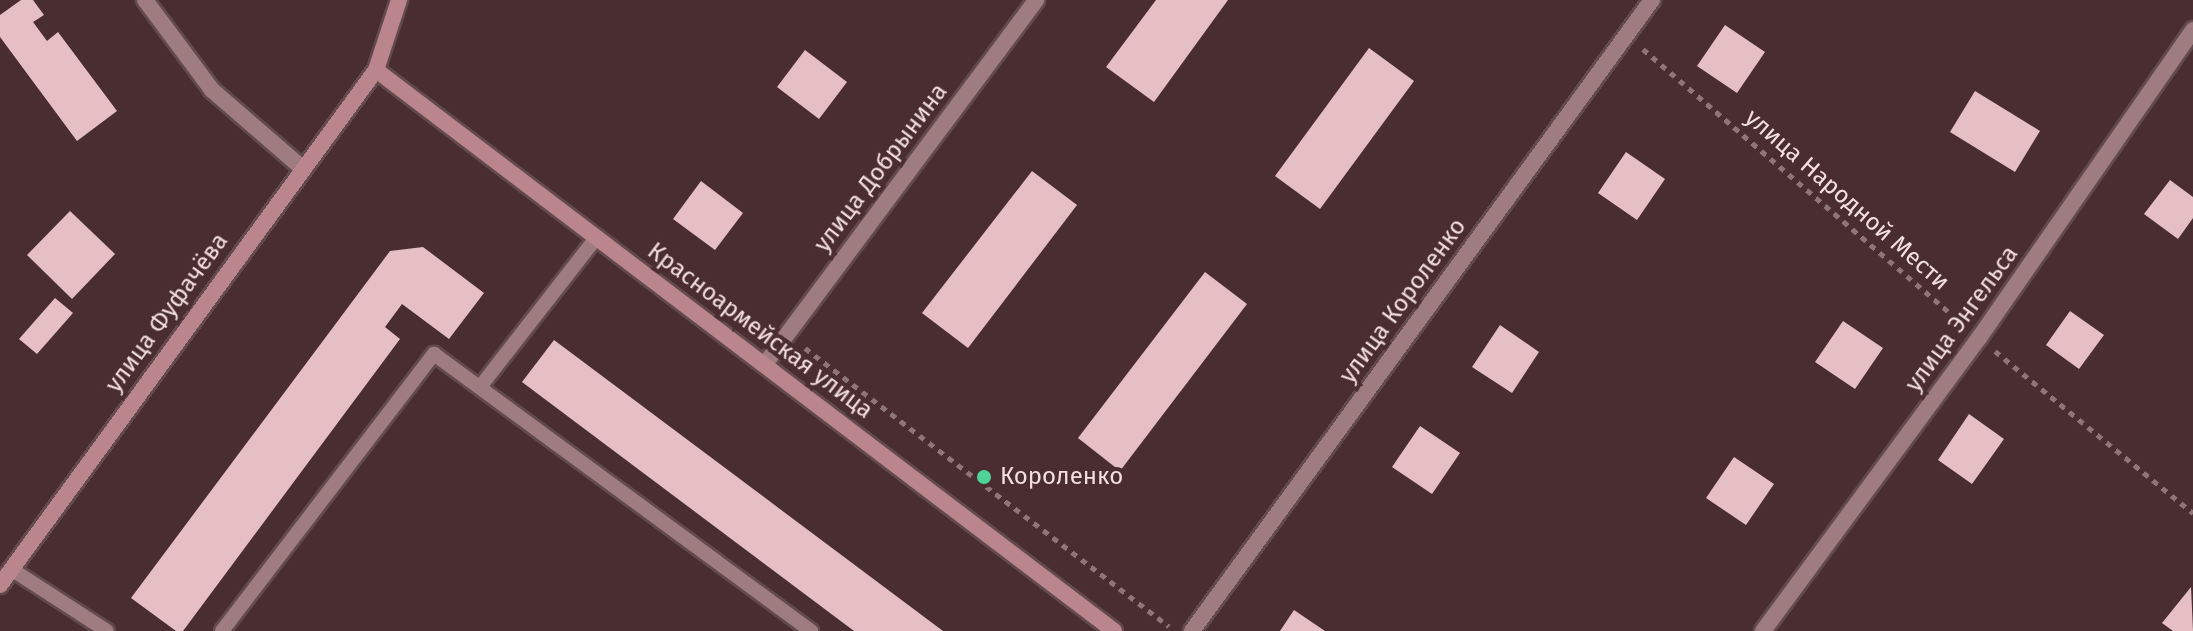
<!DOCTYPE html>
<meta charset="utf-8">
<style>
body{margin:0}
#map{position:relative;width:2193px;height:631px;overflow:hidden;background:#4a2d31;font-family:"Fira Sans",sans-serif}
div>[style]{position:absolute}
.building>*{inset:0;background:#e5bfc3}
.path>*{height:5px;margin-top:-2.5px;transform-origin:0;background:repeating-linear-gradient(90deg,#8e7578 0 6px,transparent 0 12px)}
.roads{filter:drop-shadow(2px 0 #624a4d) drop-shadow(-2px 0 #624a4d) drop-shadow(0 2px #624a4d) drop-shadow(0 -2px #624a4d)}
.lane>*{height:14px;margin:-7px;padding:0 7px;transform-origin:7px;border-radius:7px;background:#9f7c80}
.street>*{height:16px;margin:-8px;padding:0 8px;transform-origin:8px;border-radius:8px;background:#9f7c80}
.secondary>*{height:16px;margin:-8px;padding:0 8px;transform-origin:8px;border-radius:8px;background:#ba858c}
.dots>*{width:22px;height:22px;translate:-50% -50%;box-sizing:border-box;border:4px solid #4a2d31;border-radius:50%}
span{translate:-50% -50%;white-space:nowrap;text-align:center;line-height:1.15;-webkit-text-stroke:8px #4a2d31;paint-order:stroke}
.street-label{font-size:24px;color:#f3dfe1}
.poi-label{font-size:24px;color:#f3dfe1}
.left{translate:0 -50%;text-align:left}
</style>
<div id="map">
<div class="building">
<div style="clip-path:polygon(21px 0,33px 0,44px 15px,33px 22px,47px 41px,58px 32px,117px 111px,77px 141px,0 37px,0 15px)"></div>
<div style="clip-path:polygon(1156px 0,1228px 0,1154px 102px,1106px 67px)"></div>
<div style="clip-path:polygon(1725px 25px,1765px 52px,1737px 93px,1697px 66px)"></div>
<div style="clip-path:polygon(1369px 48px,1414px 81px,1320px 209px,1275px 176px)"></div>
<div style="clip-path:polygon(805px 50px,847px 82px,819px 119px,777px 87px)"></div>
<div style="clip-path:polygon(1975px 91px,2040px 131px,2015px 172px,1950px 132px)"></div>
<div style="clip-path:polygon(1626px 152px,1665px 179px,1637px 220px,1598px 193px)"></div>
<div style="clip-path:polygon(1032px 171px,1077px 205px,968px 348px,922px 313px)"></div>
<div style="clip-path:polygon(2170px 180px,2193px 197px,2193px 218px,2178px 239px,2144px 214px)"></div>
<div style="clip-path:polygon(701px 181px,743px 213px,715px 250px,673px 219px)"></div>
<div style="clip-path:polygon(70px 211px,115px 254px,72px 299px,27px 255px)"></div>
<div style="clip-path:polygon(423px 247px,484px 293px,449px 339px,402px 304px,385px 327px,400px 339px,183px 631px,176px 631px,131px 598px,390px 251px)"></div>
<div style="clip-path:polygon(1205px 272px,1247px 304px,1120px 471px,1078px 438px)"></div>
<div style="clip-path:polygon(55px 298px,73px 313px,37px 354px,19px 339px)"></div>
<div style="clip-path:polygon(2070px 311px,2104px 335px,2079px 369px,2046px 345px)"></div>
<div style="clip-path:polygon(1843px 321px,1883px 348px,1855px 389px,1815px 362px)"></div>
<div style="clip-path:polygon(1500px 325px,1539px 352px,1512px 393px,1472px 367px)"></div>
<div style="clip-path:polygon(554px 340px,943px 631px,854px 631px,522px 382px)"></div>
<div style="clip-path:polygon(1969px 414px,2004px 439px,1972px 484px,1938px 460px)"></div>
<div style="clip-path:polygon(1420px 426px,1460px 453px,1432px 494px,1392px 467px)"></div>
<div style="clip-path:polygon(1734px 457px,1774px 484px,1746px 525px,1706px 498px)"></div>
<div style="clip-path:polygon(2191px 587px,2193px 631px,2173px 631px,2162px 623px)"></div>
<div style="clip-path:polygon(1294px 610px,1325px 631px,1280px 631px)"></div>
</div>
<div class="path">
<div style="left:1643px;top:49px;width:422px;rotate:40.7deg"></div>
<div style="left:805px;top:348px;width:458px;rotate:37.4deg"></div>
<div style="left:1995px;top:351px;width:256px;rotate:39.3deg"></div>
</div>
<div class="roads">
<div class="lane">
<div style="left:480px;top:387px;width:189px;rotate:-52.1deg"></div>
<div style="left:11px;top:569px;width:114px;rotate:32.9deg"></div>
<div style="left:222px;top:631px;width:349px;rotate:-52.6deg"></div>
<div style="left:434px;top:354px;width:468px;rotate:36.3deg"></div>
</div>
<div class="street">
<div style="left:145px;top:0;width:112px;rotate:53.3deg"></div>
<div style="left:212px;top:90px;width:119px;rotate:40.9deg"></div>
<div style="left:765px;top:364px;width:454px;rotate:-53.3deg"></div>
<div style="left:1192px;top:631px;width:781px;rotate:-53.91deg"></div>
<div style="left:1763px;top:631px;width:364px;rotate:-53.6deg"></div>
<div style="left:1979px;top:338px;width:375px;rotate:-55.2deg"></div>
</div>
<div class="secondary">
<div style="left:376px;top:70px;width:927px;rotate:37.24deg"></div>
<div style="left:0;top:585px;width:638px;rotate:-53.87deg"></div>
<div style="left:376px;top:70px;width:74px;rotate:-71.8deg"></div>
</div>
</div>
<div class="dots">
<div style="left:984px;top:477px;background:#4fd399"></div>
</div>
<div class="street-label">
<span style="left:881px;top:168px;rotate:-53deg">улица Добрынина</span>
<span style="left:1847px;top:200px;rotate:41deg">улица Народной Мести</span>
<span style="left:1403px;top:301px;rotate:-54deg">улица Короленко</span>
<span style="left:167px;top:313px;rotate:-54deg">улица Фуфачёва</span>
<span style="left:1962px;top:319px;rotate:-54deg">улица Энгельса</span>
<span style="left:760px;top:331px;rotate:37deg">Красноармейская улица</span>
</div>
<div class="poi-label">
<span class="left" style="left:1000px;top:477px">Короленко</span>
</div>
</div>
